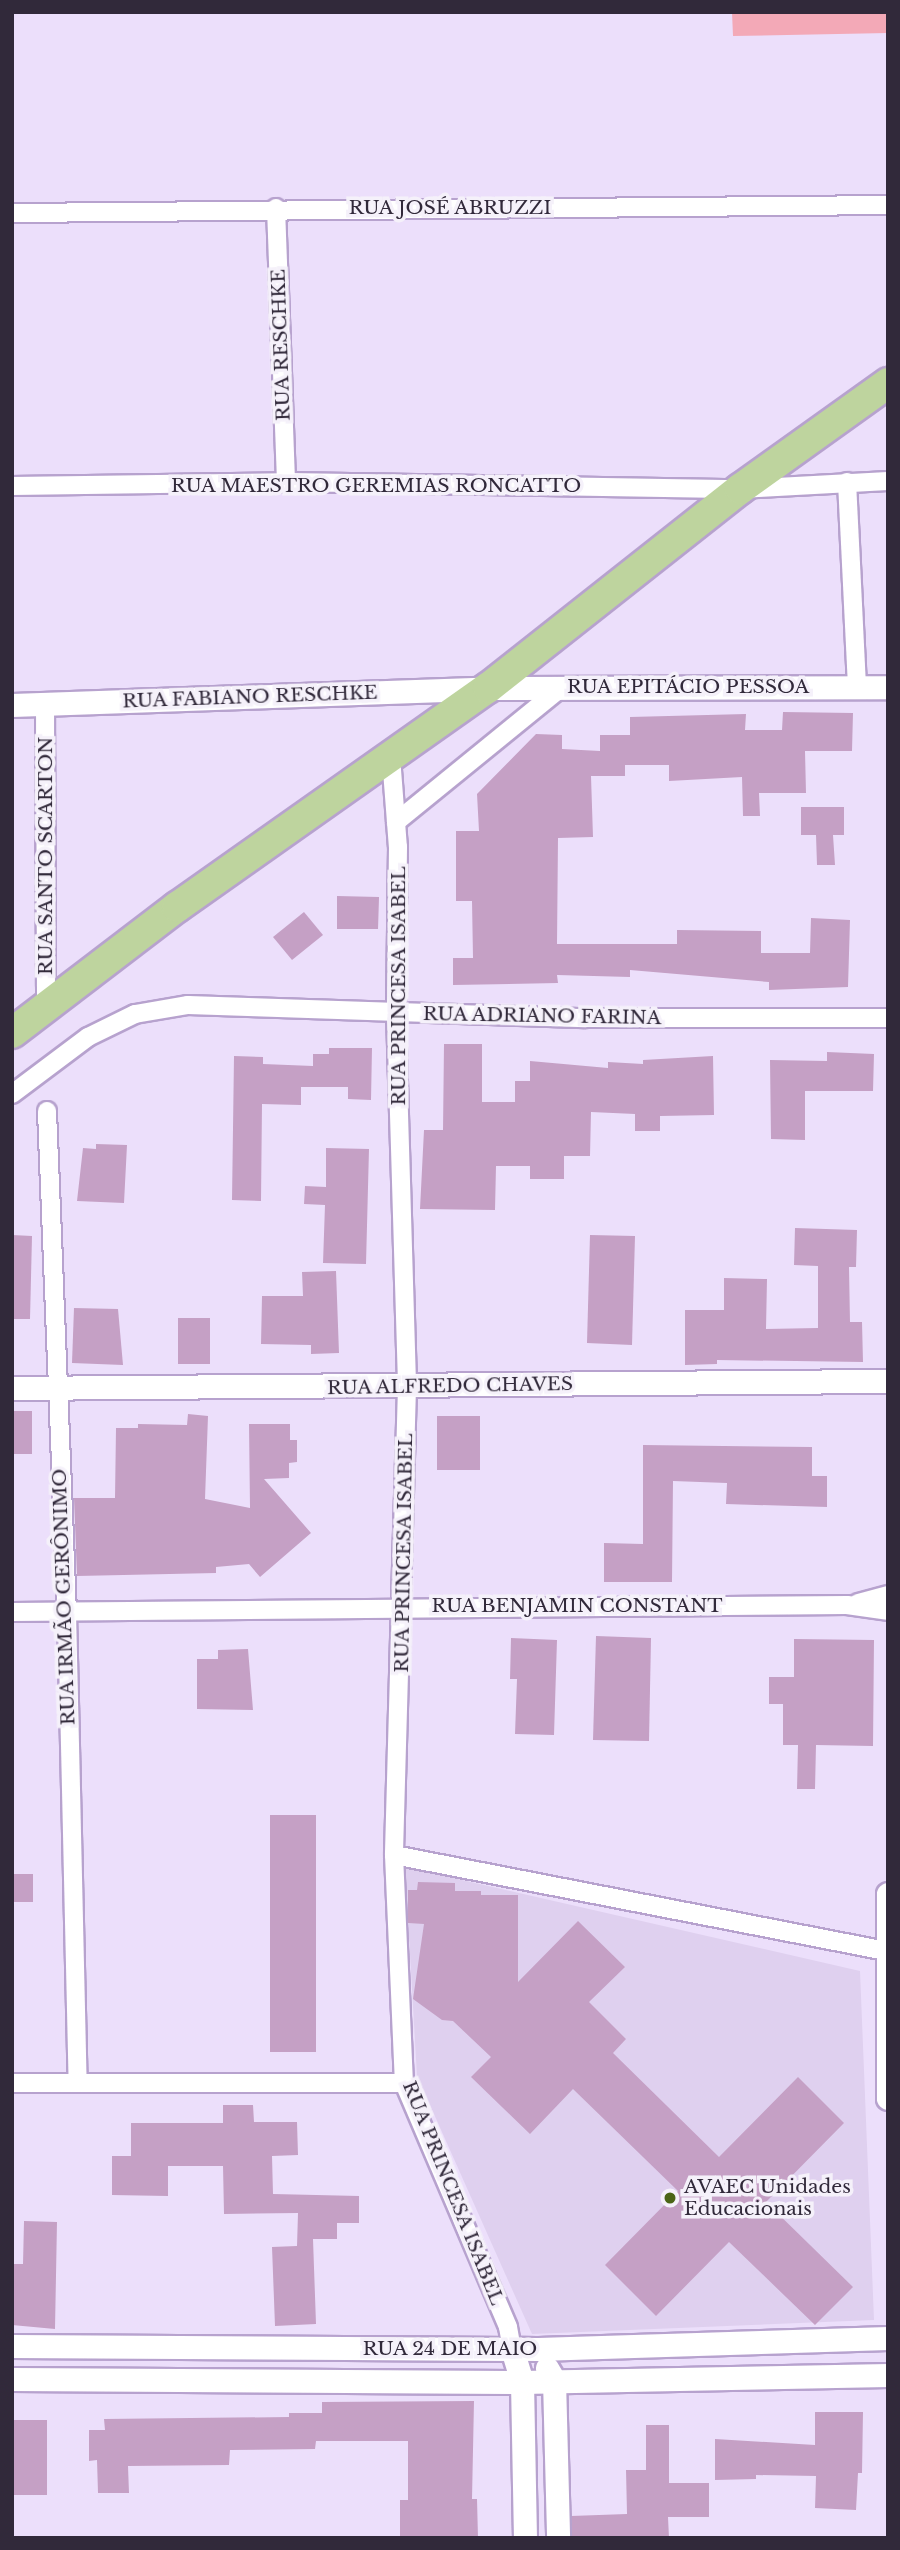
<!DOCTYPE html>
<meta charset="utf-8">
<style>
body{margin:0}
#map{position:relative;width:900px;height:2550px;overflow:hidden;background:#ecdffb;font-family:"Libre Baskerville",serif}
div>[style]{position:absolute}
.built>*{inset:0;background:#dfd0ef}
.green>*{inset:0;background:#f3a9b7}
.building>*{inset:0;background:#c5a0c5}
.roads{filter:drop-shadow(2px 0 #b7a2ce) drop-shadow(-2px 0 #b7a2ce) drop-shadow(0 2px #b7a2ce) drop-shadow(0 -2px #b7a2ce)}
.minor>*{height:18px;margin:-9px;padding:0 9px;transform-origin:9px;border-radius:9px;background:#fff}
.tertiary>*{height:23px;margin:-11.5px;padding:0 11.5px;transform-origin:11.5px;border-radius:11.5px;background:#fff}
.trunk>*{height:30px;margin:-15px;padding:0 15px;transform-origin:15px;border-radius:15px;background:#bed49e}
.dots>*{width:19px;height:19px;translate:-50% -50%;box-sizing:border-box;border:4px solid #f5f1fa;border-radius:50%}
span{translate:-50% -50%;white-space:nowrap;text-align:center;line-height:1.15;-webkit-text-stroke:7px #f5f1fa;paint-order:stroke}
.street-label{font-size:19px;color:#31293a}
.poi-label{font-size:19px;color:#31293a}
.left{translate:0 -50%;text-align:left}
.frame{position:absolute;inset:0;border:14px solid #31293a;pointer-events:none}
</style>
<div id="map">
<div class="built">
<div style="clip-path:polygon(405px 1867px,860px 1971px,874px 2320px,532px 2334px,417px 2076px)"></div>
</div>
<div class="green">
<div style="clip-path:polygon(732px 12px,888px 12px,888px 33px,733px 36px)"></div>
</div>
<div class="building">
<div style="clip-path:polygon(783px 712px,853px 713px,852px 751px,805px 751px,806px 793px,759px 793px,760px 816px,743px 816px,742px 777px,669px 781px,669px 765px,625px 765px,625px 776px,591px 776px,593px 837px,558px 838px,557px 944px,677px 944px,677px 930px,761px 931px,761px 953px,810px 953px,811px 918px,850px 920px,848px 987px,769px 990px,769px 982px,630px 970px,630px 977px,557px 975px,558px 983px,453px 985px,453px 958px,473px 958px,472px 901px,456px 901px,456px 831px,479px 831px,477px 794px,536px 734px,562px 735px,562px 749px,600px 751px,600px 735px,630px 735px,630px 717px,746px 714px,745px 730px,782px 730px)"></div>
<div style="clip-path:polygon(801px 807px,844px 807px,844px 835px,833px 835px,835px 865px,817px 865px,816px 835px,801px 835px)"></div>
<div style="clip-path:polygon(337px 896px,379px 897px,378px 929px,337px 929px)"></div>
<div style="clip-path:polygon(304px 912px,323px 935px,292px 960px,273px 937px)"></div>
<div style="clip-path:polygon(444px 1044px,482px 1044px,482px 1102px,515px 1102px,515px 1081px,530px 1081px,530px 1061px,608px 1068px,608px 1062px,643px 1064px,643px 1060px,713px 1056px,714px 1115px,660px 1116px,660px 1131px,635px 1131px,635px 1114px,591px 1112px,590px 1156px,564px 1156px,564px 1179px,530px 1179px,530px 1166px,496px 1166px,495px 1210px,420px 1209px,424px 1130px,443px 1130px)"></div>
<div style="clip-path:polygon(329px 1048px,372px 1048px,371px 1100px,348px 1099px,348px 1087px,301px 1087px,301px 1105px,262px 1104px,261px 1201px,232px 1200px,234px 1056px,263px 1057px,263px 1064px,313px 1066px,313px 1054px,329px 1054px)"></div>
<div style="clip-path:polygon(827px 1052px,874px 1054px,873px 1091px,805px 1091px,805px 1140px,771px 1139px,770px 1060px,827px 1061px)"></div>
<div style="clip-path:polygon(96px 1144px,127px 1145px,124px 1203px,77px 1201px,83px 1148px,96px 1149px)"></div>
<div style="clip-path:polygon(326px 1148px,369px 1149px,366px 1264px,323px 1263px,325px 1205px,304px 1204px,305px 1186px,326px 1187px)"></div>
<div style="clip-path:polygon(795px 1228px,857px 1230px,856px 1267px,849px 1267px,850px 1322px,862px 1322px,863px 1362px,717px 1360px,717px 1364px,685px 1365px,685px 1310px,724px 1310px,724px 1278px,767px 1279px,766px 1329px,818px 1328px,818px 1266px,794px 1265px)"></div>
<div style="clip-path:polygon(12px 1235px,32px 1236px,30px 1319px,12px 1319px)"></div>
<div style="clip-path:polygon(590px 1235px,635px 1236px,632px 1345px,587px 1343px)"></div>
<div style="clip-path:polygon(336px 1271px,339px 1353px,311px 1354px,311px 1345px,261px 1344px,262px 1296px,303px 1296px,302px 1272px)"></div>
<div style="clip-path:polygon(74px 1308px,118px 1309px,123px 1365px,72px 1363px)"></div>
<div style="clip-path:polygon(178px 1318px,210px 1318px,210px 1364px,178px 1364px)"></div>
<div style="clip-path:polygon(12px 1411px,32px 1411px,32px 1454px,12px 1454px)"></div>
<div style="clip-path:polygon(188px 1414px,208px 1416px,205px 1499px,250px 1508px,249px 1424px,290px 1424px,290px 1440px,297px 1440px,297px 1462px,289px 1463px,289px 1478px,264px 1479px,311px 1533px,260px 1577px,249px 1564px,216px 1567px,216px 1573px,77px 1576px,74px 1498px,115px 1498px,116px 1428px,138px 1428px,138px 1424px,187px 1425px)"></div>
<div style="clip-path:polygon(437px 1416px,480px 1416px,480px 1470px,437px 1470px)"></div>
<div style="clip-path:polygon(643px 1445px,812px 1447px,812px 1476px,827px 1476px,827px 1507px,726px 1504px,727px 1483px,673px 1481px,672px 1582px,604px 1582px,604px 1543px,643px 1544px)"></div>
<div style="clip-path:polygon(596px 1636px,651px 1638px,649px 1741px,593px 1740px)"></div>
<div style="clip-path:polygon(511px 1638px,557px 1640px,554px 1735px,515px 1734px,517px 1679px,510px 1679px)"></div>
<div style="clip-path:polygon(794px 1639px,874px 1640px,873px 1746px,816px 1745px,815px 1789px,797px 1789px,798px 1745px,783px 1745px,783px 1704px,769px 1704px,769px 1677px,794px 1677px)"></div>
<div style="clip-path:polygon(248px 1649px,253px 1710px,197px 1709px,197px 1659px,218px 1659px,218px 1650px)"></div>
<div style="clip-path:polygon(270px 1815px,316px 1815px,316px 2052px,270px 2052px)"></div>
<div style="clip-path:polygon(12px 1874px,33px 1874px,33px 1902px,12px 1902px)"></div>
<div style="clip-path:polygon(418px 1882px,455px 1883px,455px 1891px,481px 1891px,481px 1895px,518px 1895px,518px 1982px,578px 1921px,625px 1967px,589px 2002px,626px 2039px,613px 2053px,719px 2157px,798px 2077px,844px 2123px,766px 2202px,853px 2287px,815px 2325px,729px 2242px,656px 2316px,605px 2265px,678px 2191px,573px 2089px,530px 2134px,471px 2077px,491px 2057px,453px 2021px,442px 2020px,413px 1999px,424px 1924px,408px 1923px,408px 1890px,417px 1890px)"></div>
<div style="clip-path:polygon(223px 2105px,253px 2105px,254px 2122px,297px 2122px,298px 2155px,272px 2156px,273px 2194px,359px 2196px,359px 2223px,337px 2223px,337px 2239px,313px 2239px,316px 2324px,275px 2326px,272px 2247px,297px 2246px,298px 2213px,224px 2214px,223px 2166px,168px 2166px,168px 2196px,112px 2195px,112px 2156px,131px 2156px,131px 2123px,223px 2123px)"></div>
<div style="clip-path:polygon(24px 2221px,57px 2222px,55px 2329px,12px 2325px,12px 2264px,23px 2264px)"></div>
<div style="clip-path:polygon(474px 2401px,472px 2499px,477px 2499px,478px 2538px,400px 2538px,400px 2500px,408px 2500px,408px 2441px,316px 2441px,315px 2449px,230px 2450px,229px 2465px,128px 2466px,129px 2493px,98px 2493px,97px 2460px,89px 2461px,89px 2430px,105px 2430px,104px 2419px,289px 2417px,289px 2413px,322px 2413px,322px 2402px)"></div>
<div style="clip-path:polygon(815px 2412px,863px 2412px,862px 2473px,858px 2473px,856px 2510px,815px 2508px,816px 2476px,756px 2475px,756px 2479px,715px 2480px,715px 2439px,815px 2445px)"></div>
<div style="clip-path:polygon(12px 2420px,47px 2420px,47px 2495px,12px 2495px)"></div>
<div style="clip-path:polygon(646px 2425px,669px 2425px,669px 2483px,709px 2483px,709px 2517px,668px 2517px,669px 2538px,572px 2538px,571px 2516px,627px 2514px,626px 2470px,646px 2470px)"></div>
</div>
<div class="roads">
<div class="minor">
<div style="left:276px;top:208px;width:274px;rotate:87.9deg"></div>
<div style="left:12px;top:213px;width:876px;rotate:-0.52deg"></div>
<div style="left:847px;top:482px;width:205px;rotate:87.2deg"></div>
<div style="left:12px;top:486px;width:274px;rotate:-0.8deg"></div>
<div style="left:286px;top:482px;width:454px;rotate:0.9deg"></div>
<div style="left:740px;top:489px;width:148px;rotate:-3.1deg"></div>
<div style="left:45px;top:706px;width:301px;rotate:89.8deg"></div>
<div style="left:391px;top:757px;width:90px;rotate:85.6deg"></div>
<div style="left:398px;top:847px;width:166px;rotate:90.7deg"></div>
<div style="left:396px;top:1013px;width:374px;rotate:88.3deg"></div>
<div style="left:407px;top:1387px;width:468px;rotate:91.6deg"></div>
<div style="left:394px;top:1855px;width:228px;rotate:87.5deg"></div>
<div style="left:404px;top:2083px;width:265px;rotate:66.9deg"></div>
<div style="left:508px;top:2327px;width:22px;rotate:80deg"></div>
<div style="left:396px;top:822px;width:214px;rotate:-39.1deg"></div>
<div style="left:12px;top:1094px;width:95px;rotate:-36.9deg"></div>
<div style="left:88px;top:1037px;width:52px;rotate:-26.1deg"></div>
<div style="left:135px;top:1014px;width:54px;rotate:-9.6deg"></div>
<div style="left:188px;top:1005px;width:398px;rotate:1.9deg"></div>
<div style="left:586px;top:1018px;width:302px"></div>
<div style="left:47px;top:1111px;width:502px;rotate:87.72deg"></div>
<div style="left:67px;top:1613px;width:469px;rotate:88.7deg"></div>
<div style="left:858px;top:1603px;width:31px;rotate:-15deg"></div>
<div style="left:12px;top:1612px;width:835px;rotate:-0.48deg"></div>
<div style="left:847px;top:1605px;width:41px;rotate:8.3deg"></div>
<div style="left:394px;top:1855px;width:501px;rotate:11.04deg"></div>
<div style="left:12px;top:2083px;width:392px"></div>
</div>
<div class="tertiary">
<div style="left:12px;top:705px;width:476px;rotate:-2deg"></div>
<div style="left:488px;top:688px;width:400px;rotate:-0.1deg"></div>
<div style="left:12px;top:1388px;width:876px;rotate:-0.46deg"></div>
<div style="left:888px;top:1894px;width:204px;rotate:90deg"></div>
<div style="left:12px;top:2346px;width:526px;rotate:0.33deg"></div>
<div style="left:538px;top:2349px;width:350px;rotate:-1.8deg"></div>
<div style="left:512px;top:2349px;width:34px;rotate:73deg"></div>
<div style="left:522px;top:2382px;width:156px;rotate:88.9deg"></div>
<div style="left:547px;top:2368px;width:14px;rotate:60deg"></div>
<div style="left:554px;top:2380px;width:158px;rotate:88.5deg"></div>
<div style="left:12px;top:2379px;width:510px;rotate:0.34deg"></div>
<div style="left:522px;top:2382px;width:366px;rotate:-1.1deg"></div>
</div>
<div class="trunk">
<div style="left:12px;top:1033px;width:208px;rotate:-37.4deg"></div>
<div style="left:177px;top:907px;width:380px;rotate:-35.2deg"></div>
<div style="left:488px;top:688px;width:321px;rotate:-38.3deg"></div>
<div style="left:740px;top:489px;width:182px;rotate:-35.6deg"></div>
</div>
</div>
<div class="dots">
<div style="left:670px;top:2198px;background:#4b6516"></div>
</div>
<div class="street-label">
<span style="left:450px;top:208px">RUA JOSÉ ABRUZZI</span>
<span style="left:281px;top:345px;rotate:-92deg">RUA RESCHKE</span>
<span style="left:376px;top:486px">RUA MAESTRO GEREMIAS RONCATTO</span>
<span style="left:688px;top:687px">RUA EPITÁCIO PESSOA</span>
<span style="left:250px;top:697px;rotate:-2deg">RUA FABIANO RESCHKE</span>
<span style="left:46px;top:856px;rotate:-90deg">RUA SANTO SCARTON</span>
<span style="left:399px;top:986px;rotate:-90deg">RUA PRINCESA ISABEL</span>
<span style="left:542px;top:1016px;rotate:1deg">RUA ADRIANO FARINA</span>
<span style="left:450px;top:1386px;rotate:-1deg">RUA ALFREDO CHAVES</span>
<span style="left:404px;top:1553px;rotate:-89deg">RUA PRINCESA ISABEL</span>
<span style="left:64px;top:1597px;rotate:-92deg">RUA IRMÃO GERÔNIMO</span>
<span style="left:577px;top:1606px">RUA BENJAMIN CONSTANT</span>
<span style="left:453px;top:2193px;rotate:68deg">RUA PRINCESA ISABEL</span>
<span style="left:450px;top:2349px">RUA 24 DE MAIO</span>
</div>
<div class="poi-label">
<span class="left" style="left:684px;top:2198px">AVAEC Unidades<br>Educacionais</span>
</div>
<div class="frame"></div>
</div>
